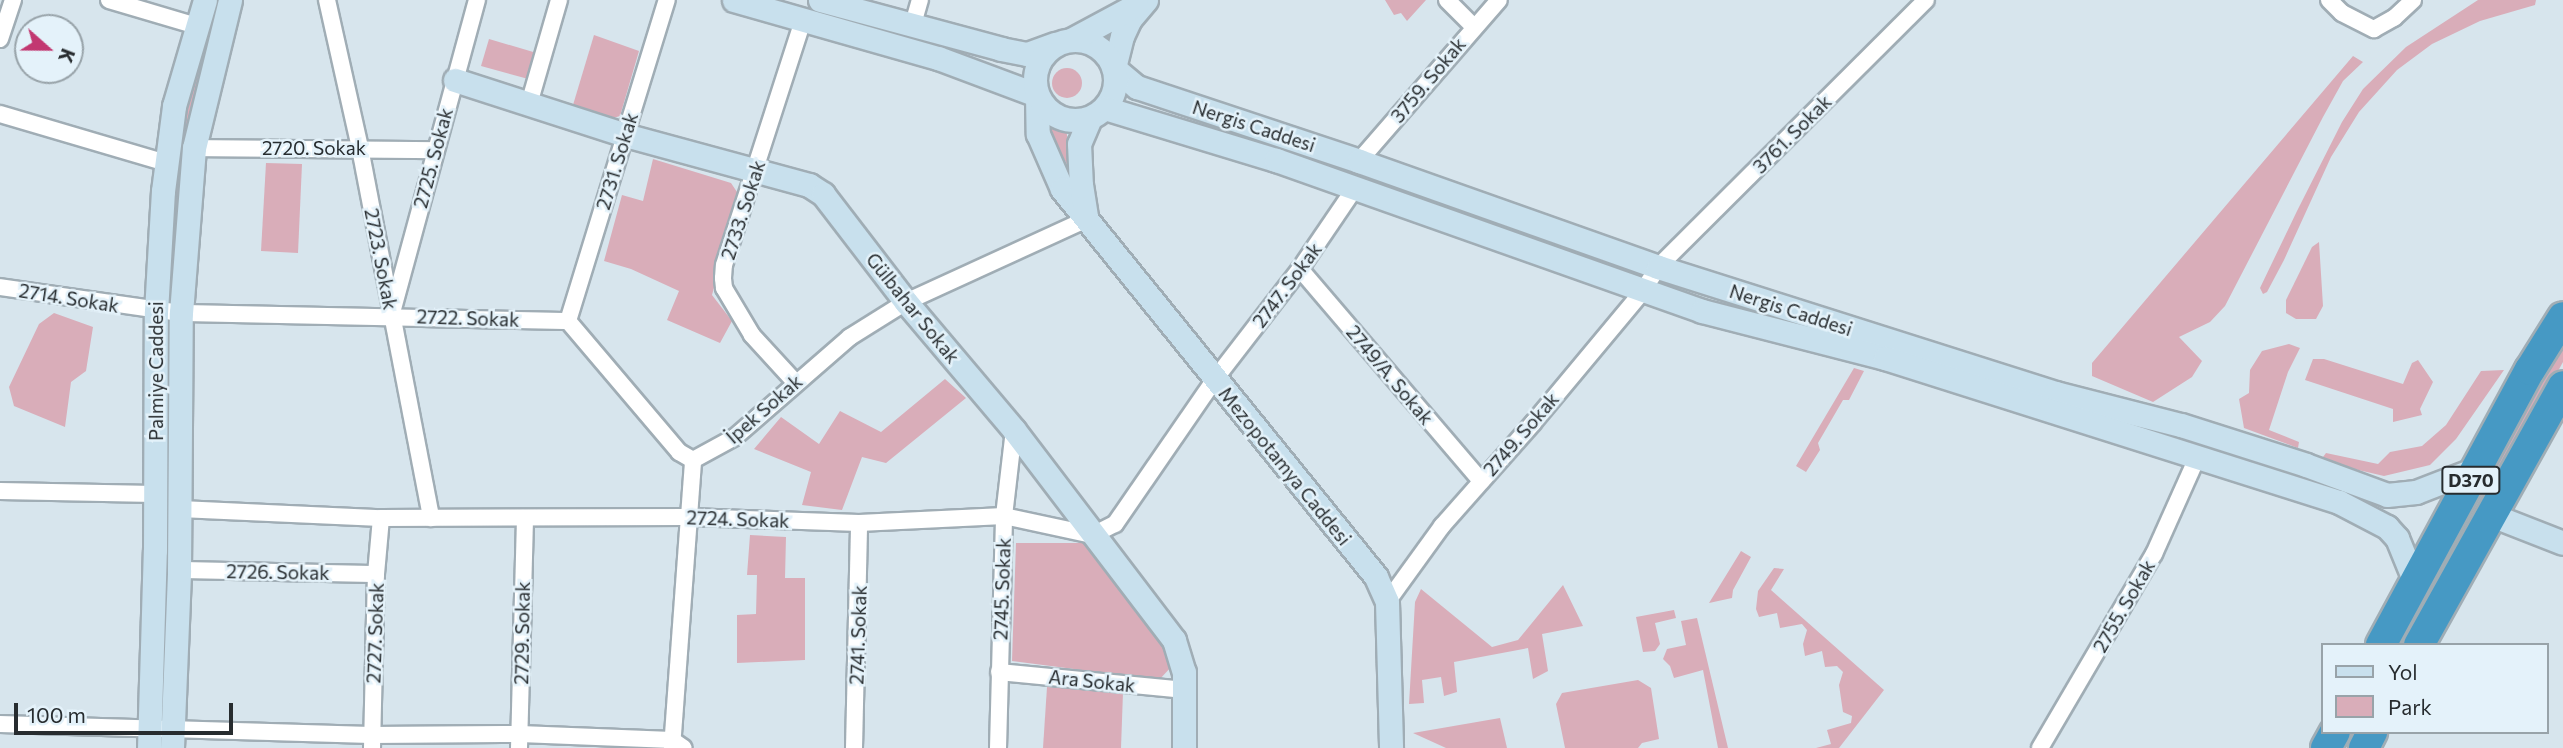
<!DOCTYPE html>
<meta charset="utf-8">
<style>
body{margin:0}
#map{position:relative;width:2563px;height:748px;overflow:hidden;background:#d7e5ed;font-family:Commissioner,sans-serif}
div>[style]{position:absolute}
.green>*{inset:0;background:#d9adb9}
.round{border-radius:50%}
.roads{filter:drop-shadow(2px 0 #a0adb5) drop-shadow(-2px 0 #a0adb5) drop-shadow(0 2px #a0adb5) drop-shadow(0 -2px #a0adb5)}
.street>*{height:16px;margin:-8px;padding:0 8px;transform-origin:8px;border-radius:8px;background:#fff}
.secondary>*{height:23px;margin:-11.5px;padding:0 11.5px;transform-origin:11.5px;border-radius:11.5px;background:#c8e0ed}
.secondary>.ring{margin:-11.5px;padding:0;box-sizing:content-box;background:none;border:23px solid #c8e0ed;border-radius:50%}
.highway>*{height:30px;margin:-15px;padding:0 15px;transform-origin:15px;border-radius:15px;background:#4699c4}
span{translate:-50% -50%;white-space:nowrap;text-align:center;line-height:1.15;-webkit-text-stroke:5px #e4f2fa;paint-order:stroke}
.shield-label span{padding:2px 5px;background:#e4f2fa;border:2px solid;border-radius:5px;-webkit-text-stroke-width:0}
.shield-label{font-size:18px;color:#272c2f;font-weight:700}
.street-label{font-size:19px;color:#272c2f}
.legend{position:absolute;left:2321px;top:643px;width:228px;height:91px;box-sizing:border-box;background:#e4f2fa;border:2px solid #98a3a9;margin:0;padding:9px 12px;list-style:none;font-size:21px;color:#272c2f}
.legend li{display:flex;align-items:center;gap:14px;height:35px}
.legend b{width:35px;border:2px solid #98a3a9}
.north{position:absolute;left:14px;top:14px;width:70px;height:70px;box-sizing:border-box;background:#e4f2fa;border:2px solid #98a3a9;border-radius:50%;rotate:111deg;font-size:19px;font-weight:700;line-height:28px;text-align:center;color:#272c2f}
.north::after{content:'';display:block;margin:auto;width:24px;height:32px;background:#c23871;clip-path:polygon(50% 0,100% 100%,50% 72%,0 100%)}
.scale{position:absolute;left:14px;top:703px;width:219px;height:32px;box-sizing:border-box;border:4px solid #272c2f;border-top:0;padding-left:9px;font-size:21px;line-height:24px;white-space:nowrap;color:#272c2f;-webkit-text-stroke:5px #e4f2fa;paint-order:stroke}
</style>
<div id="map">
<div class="green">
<div style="clip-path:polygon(212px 0,221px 0,190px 114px,180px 188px,174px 300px,166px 300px,169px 210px,183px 103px)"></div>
<div style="clip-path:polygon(1385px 0,1426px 0,1407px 21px,1401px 13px,1394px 15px)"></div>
<div style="clip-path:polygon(2478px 0,2536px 0,2535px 5px,2480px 21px,2432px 44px,2397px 70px,2359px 112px,2331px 157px,2284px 260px,2267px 292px,2263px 294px,2260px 288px,2297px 211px,2342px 122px,2363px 89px,2406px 47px)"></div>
<div style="clip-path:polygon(594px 35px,639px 51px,620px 116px,610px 119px,573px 105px)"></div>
<div style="clip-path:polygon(489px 39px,540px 54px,532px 80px,481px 66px)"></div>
<div style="clip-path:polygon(2353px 56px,2363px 62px,2343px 81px,2323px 117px,2225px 306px,2210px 322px,2179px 337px,2202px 361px,2192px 377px,2153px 402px,2092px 376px,2092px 363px)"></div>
<div class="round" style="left:1052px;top:68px;width:30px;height:30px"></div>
<div style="clip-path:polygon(1043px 116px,1065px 119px,1072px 175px)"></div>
<div style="clip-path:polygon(653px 159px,731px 183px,739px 195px,712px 295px,732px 321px,720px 343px,667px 320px,679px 291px,631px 269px,604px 261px,622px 195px,643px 201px)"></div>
<div style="clip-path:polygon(266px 163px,302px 164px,298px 253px,261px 251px)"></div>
<div style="clip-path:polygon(2319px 242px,2323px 306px,2316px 319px,2296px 319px,2286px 313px,2286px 300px,2312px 247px)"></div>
<div style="clip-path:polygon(54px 313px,93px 327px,86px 371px,71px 382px,65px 427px,14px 406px,9px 387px,39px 324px)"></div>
<div style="clip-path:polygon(2563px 338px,2563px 362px,2406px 645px,2394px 645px)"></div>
<div style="clip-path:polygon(2289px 344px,2300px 348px,2288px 372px,2269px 430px,2299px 442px,2298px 448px,2244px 428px,2239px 399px,2249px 393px,2250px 370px,2262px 351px)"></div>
<div style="clip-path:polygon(172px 349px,165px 721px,159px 721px,167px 350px)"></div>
<div style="clip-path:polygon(2313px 359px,2324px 359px,2403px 384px,2412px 363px,2418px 360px,2433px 382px,2420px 409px,2422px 415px,2393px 422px,2393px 409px,2305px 380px)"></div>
<div style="clip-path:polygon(1854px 368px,1864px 371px,1849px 400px,1843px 400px,1818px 443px,1820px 450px,1806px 472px,1796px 466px)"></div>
<div style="clip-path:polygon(2504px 370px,2456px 439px,2430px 465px,2384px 476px,2320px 461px,2326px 453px,2378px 464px,2390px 452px,2422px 446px,2446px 425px,2481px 371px)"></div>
<div style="clip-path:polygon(945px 379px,966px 398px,886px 463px,862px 457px,842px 510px,802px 505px,811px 472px,754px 449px,781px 417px,819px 444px,840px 411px,881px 432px)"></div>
<div style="clip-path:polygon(750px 535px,786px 537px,785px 578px,805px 578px,805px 660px,737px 663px,737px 615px,756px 614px,757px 575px,747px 575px)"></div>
<div style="clip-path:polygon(1016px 543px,1083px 543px,1095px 552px,1164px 646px,1172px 666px,1159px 680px,1012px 661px)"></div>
<div style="clip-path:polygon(1741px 551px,1751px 557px,1733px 590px,1732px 598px,1709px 603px)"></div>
<div style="clip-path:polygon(1774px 568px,1784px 569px,1771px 590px,1884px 690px,1839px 748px,1816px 748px,1831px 744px,1827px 730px,1851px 723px,1852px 716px,1843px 712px,1839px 685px,1843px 672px,1837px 666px,1825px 667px,1822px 651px,1805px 656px,1803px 644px,1807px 630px,1802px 624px,1780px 628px,1777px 613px,1759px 617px,1756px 609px,1758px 591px)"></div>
<div style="clip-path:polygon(1563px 585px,1583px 626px,1542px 634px,1548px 671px,1533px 679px,1528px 648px,1454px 662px,1457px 692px,1444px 696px,1441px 677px,1422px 680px,1424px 703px,1409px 704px,1415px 602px,1421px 589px,1492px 647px,1518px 640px)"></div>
<div style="clip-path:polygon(1674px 610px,1676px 618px,1655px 623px,1660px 644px,1655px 651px,1643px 652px,1636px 617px)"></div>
<div style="clip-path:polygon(1697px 618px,1728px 748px,1718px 748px,1703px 670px,1674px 678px,1670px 666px,1663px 659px,1667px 649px,1686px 645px,1681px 621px)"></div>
<div style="clip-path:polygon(1638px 680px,1651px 688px,1659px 739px,1642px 743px,1638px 748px,1565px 748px,1556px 704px,1562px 693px)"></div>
<div style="clip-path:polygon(1047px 687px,1123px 692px,1121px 748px,1043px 748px)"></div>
<div style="clip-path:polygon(1500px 718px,1507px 748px,1446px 748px,1413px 733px)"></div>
</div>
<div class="roads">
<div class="street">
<div style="left:109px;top:0;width:92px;rotate:16.5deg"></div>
<div style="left:327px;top:0;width:152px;rotate:77.4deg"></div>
<div style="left:360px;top:148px;width:377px;rotate:79.1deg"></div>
<div style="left:1447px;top:0;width:38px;rotate:45deg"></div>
<div style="left:2329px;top:0;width:18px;rotate:45deg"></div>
<div style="left:2342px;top:13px;width:36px;rotate:27deg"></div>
<div style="left:2374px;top:29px;width:23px;rotate:-29deg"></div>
<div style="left:2394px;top:18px;width:26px;rotate:-43deg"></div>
<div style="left:913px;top:24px;width:25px;rotate:-74deg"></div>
<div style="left:0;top:39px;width:41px;rotate:-71.6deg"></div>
<div style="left:529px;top:104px;width:108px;rotate:-73.9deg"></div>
<div style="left:0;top:114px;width:173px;rotate:16.4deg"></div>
<div style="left:194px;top:148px;width:240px;rotate:0.5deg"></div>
<div style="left:1359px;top:161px;width:213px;rotate:-49deg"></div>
<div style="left:1300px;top:269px;width:279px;rotate:49.5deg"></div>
<div style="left:0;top:287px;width:183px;rotate:8.2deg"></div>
<div style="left:181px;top:313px;width:387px;rotate:1.2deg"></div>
<div style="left:568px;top:321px;width:172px;rotate:49.7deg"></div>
<div style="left:679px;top:452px;width:16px;rotate:30deg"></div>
<div style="left:393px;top:309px;width:320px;rotate:-74.8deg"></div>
<div style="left:568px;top:321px;width:336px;rotate:-72.9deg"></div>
<div style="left:795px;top:382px;width:64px;rotate:-132.5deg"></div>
<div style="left:752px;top:335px;width:55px;rotate:-120.8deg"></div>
<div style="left:724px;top:288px;width:10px;rotate:-96deg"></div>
<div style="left:723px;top:278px;width:13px;rotate:-86deg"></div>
<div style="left:724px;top:265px;width:256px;rotate:-72.1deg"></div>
<div style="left:0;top:491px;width:155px;rotate:1.1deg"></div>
<div style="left:180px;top:509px;width:201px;rotate:2.6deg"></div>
<div style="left:381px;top:518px;width:307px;rotate:-0.2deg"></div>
<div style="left:688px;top:517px;width:171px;rotate:2deg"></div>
<div style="left:859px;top:523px;width:145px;rotate:-2.8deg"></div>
<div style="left:1004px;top:516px;width:91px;rotate:12.1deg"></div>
<div style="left:1093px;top:535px;width:25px;rotate:-27deg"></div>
<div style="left:1115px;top:524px;width:176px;rotate:-55.4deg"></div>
<div style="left:1215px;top:379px;width:139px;rotate:-52.3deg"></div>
<div style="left:1300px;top:269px;width:98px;rotate:-55.8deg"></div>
<div style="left:179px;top:570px;width:197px;rotate:1.2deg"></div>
<div style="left:1387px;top:602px;width:94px;rotate:-54.1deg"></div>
<div style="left:1442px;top:526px;width:137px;rotate:-48.5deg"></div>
<div style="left:1533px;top:423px;width:170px;rotate:-50.2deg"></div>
<div style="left:1642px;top:292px;width:30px;rotate:-57deg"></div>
<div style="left:1658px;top:267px;width:378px;rotate:-44.9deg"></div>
<div style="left:999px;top:672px;width:187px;rotate:5.5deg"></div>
<div style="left:0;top:724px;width:371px;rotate:1.7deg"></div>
<div style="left:371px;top:735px;width:149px;rotate:-0.4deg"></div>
<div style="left:520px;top:734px;width:152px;rotate:2.3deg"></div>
<div style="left:672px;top:740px;width:14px;rotate:34deg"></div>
<div style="left:372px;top:748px;width:174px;rotate:-88.7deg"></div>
<div style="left:376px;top:574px;width:56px;rotate:-84.9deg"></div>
<div style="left:519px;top:748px;width:230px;rotate:-88.5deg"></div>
<div style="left:672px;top:748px;width:289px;rotate:-85.8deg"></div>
<div style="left:693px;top:460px;width:48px;rotate:-28.7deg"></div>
<div style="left:735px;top:437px;width:152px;rotate:-41deg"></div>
<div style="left:850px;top:337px;width:66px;rotate:-32deg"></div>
<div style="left:906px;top:302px;width:199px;rotate:-24.6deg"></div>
<div style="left:854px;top:748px;width:225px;rotate:-88.7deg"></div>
<div style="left:998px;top:748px;width:232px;rotate:-88.5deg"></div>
<div style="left:1004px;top:516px;width:87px;rotate:-83.4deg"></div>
<div style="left:2040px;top:748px;width:225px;rotate:-59.6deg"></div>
<div style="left:2154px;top:554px;width:105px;rotate:-65.9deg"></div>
</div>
<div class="secondary">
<div style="left:734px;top:0;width:212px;rotate:15.9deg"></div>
<div style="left:938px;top:58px;width:106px;rotate:20.5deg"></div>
<div style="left:1037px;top:95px;width:39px;rotate:89deg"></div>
<div style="left:1038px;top:134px;width:60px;rotate:66.4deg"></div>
<div style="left:1062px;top:189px;width:499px;rotate:51deg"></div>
<div style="left:1376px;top:577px;width:27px;rotate:66deg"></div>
<div style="left:1387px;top:602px;width:146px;rotate:88.4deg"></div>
<div style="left:820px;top:0;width:188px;rotate:15.1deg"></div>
<div style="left:1001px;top:49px;width:26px;rotate:11deg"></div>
<div style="left:1027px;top:54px;width:30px;rotate:-20deg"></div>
<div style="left:1146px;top:0;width:25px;rotate:130deg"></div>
<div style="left:1130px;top:19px;width:19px;rotate:115deg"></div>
<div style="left:1122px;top:36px;width:33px;rotate:104deg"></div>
<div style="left:1114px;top:68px;width:30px;rotate:40deg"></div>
<div style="left:1137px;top:87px;width:234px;rotate:18.4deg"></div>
<div style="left:1359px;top:161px;width:317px;rotate:19.5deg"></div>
<div style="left:1658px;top:267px;width:417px;rotate:17.6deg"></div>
<div style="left:2055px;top:393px;width:130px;rotate:14.3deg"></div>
<div style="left:2181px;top:425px;width:131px;rotate:17.7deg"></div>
<div style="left:2306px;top:465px;width:86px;rotate:20.3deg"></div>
<div style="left:2387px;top:495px;width:29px;rotate:-6deg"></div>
<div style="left:2416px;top:492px;width:66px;rotate:-21.2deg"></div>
<div class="ring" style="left:1035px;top:40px;width:57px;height:57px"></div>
<div style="left:1071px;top:40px;width:74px;rotate:-28.3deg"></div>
<div style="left:455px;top:80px;width:179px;rotate:17.9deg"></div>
<div style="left:625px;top:135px;width:191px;rotate:15.2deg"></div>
<div style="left:809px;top:185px;width:17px;rotate:33deg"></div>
<div style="left:823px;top:194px;width:136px;rotate:52.5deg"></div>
<div style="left:906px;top:302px;width:167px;rotate:49.8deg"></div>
<div style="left:1014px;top:430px;width:264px;rotate:52.7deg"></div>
<div style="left:1174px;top:640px;width:34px;rotate:73deg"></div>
<div style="left:1184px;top:672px;width:76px;rotate:90deg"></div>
<div style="left:1105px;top:108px;width:179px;rotate:16.9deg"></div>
<div style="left:1276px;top:160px;width:452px;rotate:19.5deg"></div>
<div style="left:1702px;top:311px;width:189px;rotate:14.4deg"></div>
<div style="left:1885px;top:358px;width:476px;rotate:17.6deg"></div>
<div style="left:2339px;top:502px;width:54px;rotate:27.5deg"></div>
<div style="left:2387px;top:527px;width:15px;rotate:48deg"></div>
<div style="left:2397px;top:538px;width:48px;rotate:67.8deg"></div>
<div style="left:1086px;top:216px;width:30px;rotate:-99deg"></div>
<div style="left:1081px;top:186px;width:42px;rotate:-92.7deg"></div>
<div style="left:1079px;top:144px;width:28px;rotate:-67deg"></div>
<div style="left:2489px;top:514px;width:79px;rotate:21.4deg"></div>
<div style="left:149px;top:748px;width:198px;rotate:-88.3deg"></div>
<div style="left:155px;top:550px;width:238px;rotate:-89.8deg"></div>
<div style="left:156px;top:312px;width:121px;rotate:-86.7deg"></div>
<div style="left:163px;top:191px;width:86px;rotate:-82.6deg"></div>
<div style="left:174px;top:106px;width:110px;rotate:-73.7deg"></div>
<div style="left:172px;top:748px;width:178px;rotate:-87.7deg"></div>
<div style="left:179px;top:570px;width:257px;rotate:-89.6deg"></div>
<div style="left:181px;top:313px;width:166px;rotate:-85.5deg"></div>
<div style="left:194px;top:148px;width:152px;rotate:-76.3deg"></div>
</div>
<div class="highway">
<div style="left:2381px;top:645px;width:313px;rotate:-61.6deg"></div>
<div style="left:2530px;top:370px;width:62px;rotate:-58.1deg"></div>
<div style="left:2419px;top:645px;width:296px;rotate:-60.9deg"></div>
<div style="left:2326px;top:748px;width:18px;rotate:-61deg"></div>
<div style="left:2364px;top:748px;width:18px;rotate:-63deg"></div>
</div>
</div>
<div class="shield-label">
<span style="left:2471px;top:480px">D370</span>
</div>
<div class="street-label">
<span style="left:1428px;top:80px;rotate:-50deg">3759. Sokak</span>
<span style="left:1254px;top:126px;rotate:18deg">Nergis Caddesi</span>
<span style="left:1792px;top:134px;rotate:-45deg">3761. Sokak</span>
<span style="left:314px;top:148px">2720. Sokak</span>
<span style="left:433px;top:158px;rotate:-75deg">2725. Sokak</span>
<span style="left:617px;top:161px;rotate:-73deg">2731. Sokak</span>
<span style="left:743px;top:210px;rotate:-72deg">2733. Sokak</span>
<span style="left:381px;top:259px;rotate:79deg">2723. Sokak</span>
<span style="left:1287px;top:285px;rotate:-53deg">2747. Sokak</span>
<span style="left:69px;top:298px;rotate:9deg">2714. Sokak</span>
<span style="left:913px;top:308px;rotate:51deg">Gülbahar Sokak</span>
<span style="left:1791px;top:310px;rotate:18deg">Nergis Caddesi</span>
<span style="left:468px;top:318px;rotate:2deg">2722. Sokak</span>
<span style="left:156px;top:371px;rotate:-90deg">Palmiye Caddesi</span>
<span style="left:1390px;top:375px;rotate:50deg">2749/A. Sokak</span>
<span style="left:764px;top:409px;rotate:-41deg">İpek Sokak</span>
<span style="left:1521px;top:434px;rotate:-49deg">2749. Sokak</span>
<span style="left:1285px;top:466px;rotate:51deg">Mezopotamya Caddesi</span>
<span style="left:738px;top:519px;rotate:2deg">2724. Sokak</span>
<span style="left:278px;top:572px;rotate:1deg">2726. Sokak</span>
<span style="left:1002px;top:589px;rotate:-88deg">2745. Sokak</span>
<span style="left:2124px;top:606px;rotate:-60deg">2755. Sokak</span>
<span style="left:375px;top:633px;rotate:-88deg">2727. Sokak</span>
<span style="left:522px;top:633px;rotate:-89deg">2729. Sokak</span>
<span style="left:858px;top:635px;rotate:-88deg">2741. Sokak</span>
<span style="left:1092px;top:681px;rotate:6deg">Ara Sokak</span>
</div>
<ul class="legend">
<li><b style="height:9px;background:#c8e0ed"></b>Yol</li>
<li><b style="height:19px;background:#d9adb9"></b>Park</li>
</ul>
<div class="north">K</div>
<div class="scale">100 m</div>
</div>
